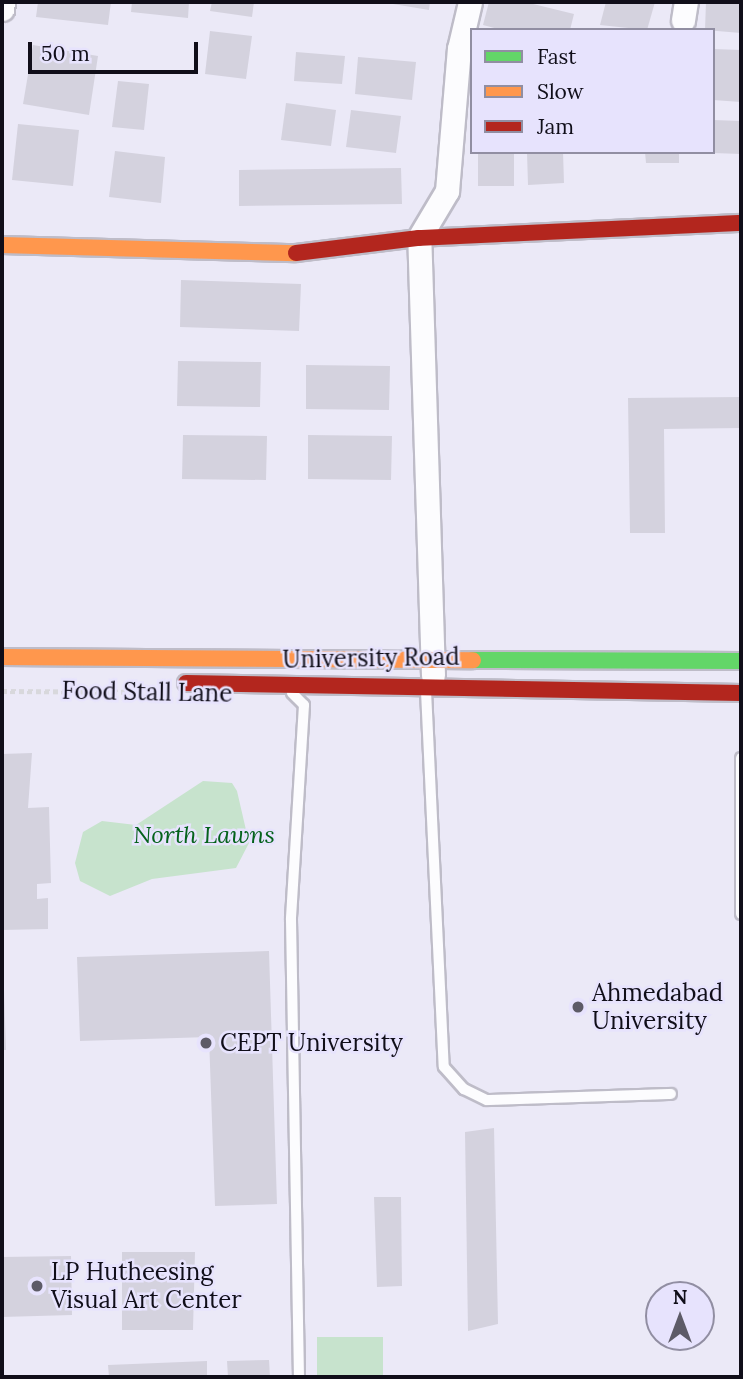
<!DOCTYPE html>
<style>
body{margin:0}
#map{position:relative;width:743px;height:1379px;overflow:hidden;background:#ebe9f7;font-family:Lora,serif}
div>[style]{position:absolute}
.green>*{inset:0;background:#c7e3cd}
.building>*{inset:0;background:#d4d2de}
.path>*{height:4.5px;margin-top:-2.25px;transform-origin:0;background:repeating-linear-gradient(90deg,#d8d8dc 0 5px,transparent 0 8.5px)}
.roads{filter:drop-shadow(2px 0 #bebcc8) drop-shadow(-2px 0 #bebcc8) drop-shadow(0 2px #bebcc8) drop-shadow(0 -2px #bebcc8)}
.lane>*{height:10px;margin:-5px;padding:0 5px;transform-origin:5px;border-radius:5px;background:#fcfcfe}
.street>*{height:23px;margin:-11.5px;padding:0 11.5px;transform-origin:11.5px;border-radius:11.5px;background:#fcfcfe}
.fast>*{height:16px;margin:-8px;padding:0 8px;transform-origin:8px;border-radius:8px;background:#63d668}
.slow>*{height:16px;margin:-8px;padding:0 8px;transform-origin:8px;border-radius:8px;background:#ff974d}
.jam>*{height:16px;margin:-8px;padding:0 8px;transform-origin:8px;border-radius:8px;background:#b3261e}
.dots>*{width:19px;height:19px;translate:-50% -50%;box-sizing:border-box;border:4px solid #e7e3fd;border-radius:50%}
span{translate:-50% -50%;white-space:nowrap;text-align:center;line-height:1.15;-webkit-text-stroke:5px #e7e3fd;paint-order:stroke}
.street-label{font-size:24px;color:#100e19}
.park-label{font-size:24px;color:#04621b;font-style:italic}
.poi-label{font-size:24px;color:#100e19}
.left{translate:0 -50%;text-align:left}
.frame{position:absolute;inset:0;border:4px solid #100e19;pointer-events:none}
.legend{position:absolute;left:470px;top:28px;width:245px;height:126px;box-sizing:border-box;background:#e7e3fd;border:2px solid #918ea2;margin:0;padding:9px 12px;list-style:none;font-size:21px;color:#100e19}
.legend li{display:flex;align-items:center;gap:14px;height:35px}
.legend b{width:35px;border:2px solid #918ea2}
.north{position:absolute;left:645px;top:1281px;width:70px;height:70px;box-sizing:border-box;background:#e7e3fd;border:2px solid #918ea2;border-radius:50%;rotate:0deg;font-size:19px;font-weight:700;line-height:28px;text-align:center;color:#100e19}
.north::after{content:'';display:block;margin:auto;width:24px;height:32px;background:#5d5b67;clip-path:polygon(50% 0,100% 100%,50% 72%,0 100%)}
.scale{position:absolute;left:28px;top:42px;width:170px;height:32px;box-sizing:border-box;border:4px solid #100e19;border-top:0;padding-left:9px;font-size:21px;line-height:24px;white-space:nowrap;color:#100e19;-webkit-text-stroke:5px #e7e3fd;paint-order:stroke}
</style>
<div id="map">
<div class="green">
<div style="clip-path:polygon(203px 781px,232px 783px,237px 791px,249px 843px,236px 868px,152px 879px,110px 896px,80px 881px,75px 863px,83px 832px,102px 821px,136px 825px)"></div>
<div style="clip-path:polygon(317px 1337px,383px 1337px,383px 1377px,317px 1377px)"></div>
</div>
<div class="building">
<div style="clip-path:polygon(38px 2px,111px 2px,108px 25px,36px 17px)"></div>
<div style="clip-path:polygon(132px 2px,189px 2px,188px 18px,131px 12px)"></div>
<div style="clip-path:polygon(212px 2px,254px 2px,252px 17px,210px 11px)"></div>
<div style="clip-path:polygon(381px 2px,430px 2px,429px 10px)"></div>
<div style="clip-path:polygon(489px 2px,525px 2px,574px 14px,570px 30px,502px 30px,483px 25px)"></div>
<div style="clip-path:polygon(606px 2px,655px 2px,647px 30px,600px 25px)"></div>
<div style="clip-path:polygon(706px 2px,741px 2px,741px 33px,705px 30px)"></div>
<div style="clip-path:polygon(210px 31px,252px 36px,246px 79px,205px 74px)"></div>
<div style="clip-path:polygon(33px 45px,98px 56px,89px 115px,23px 104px)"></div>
<div style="clip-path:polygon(713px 49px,741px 50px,741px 102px,713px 100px)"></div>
<div style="clip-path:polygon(296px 52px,345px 56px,342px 84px,294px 81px)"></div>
<div style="clip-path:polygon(358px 57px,416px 62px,412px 100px,355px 94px)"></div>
<div style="clip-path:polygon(118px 81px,149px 84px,144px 130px,112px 127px)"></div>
<div style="clip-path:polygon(286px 103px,336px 110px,331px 146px,281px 140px)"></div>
<div style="clip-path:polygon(351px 110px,401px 116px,396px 153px,346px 147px)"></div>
<div style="clip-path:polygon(713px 120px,741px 121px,741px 154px,713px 153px)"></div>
<div style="clip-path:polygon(18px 124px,79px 130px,73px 186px,12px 180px)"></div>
<div style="clip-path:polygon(115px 151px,165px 157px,161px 203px,109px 197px)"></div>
<div style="clip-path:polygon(478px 152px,514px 152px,514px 186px,478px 186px)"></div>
<div style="clip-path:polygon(527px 152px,563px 152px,564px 183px,528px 185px)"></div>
<div style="clip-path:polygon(645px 152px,679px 152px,679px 163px,646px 163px)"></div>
<div style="clip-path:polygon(401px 168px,402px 204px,239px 206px,239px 170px)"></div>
<div style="clip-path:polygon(181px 280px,301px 284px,299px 331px,180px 327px)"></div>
<div style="clip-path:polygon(178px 361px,261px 362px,260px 407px,177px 406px)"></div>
<div style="clip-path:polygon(306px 365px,390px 366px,389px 410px,306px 409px)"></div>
<div style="clip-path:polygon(741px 397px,741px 428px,664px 429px,665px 533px,630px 533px,628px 398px)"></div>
<div style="clip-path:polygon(183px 435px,267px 436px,266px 480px,182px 479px)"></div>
<div style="clip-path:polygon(308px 435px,392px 436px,391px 480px,308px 479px)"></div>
<div style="clip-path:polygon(32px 753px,28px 808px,49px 807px,51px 883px,37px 884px,37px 899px,48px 898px,48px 929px,2px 930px,2px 754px)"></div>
<div style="clip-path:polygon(269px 951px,277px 1204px,215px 1206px,209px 1037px,80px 1041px,77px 957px)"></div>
<div style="clip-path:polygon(4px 991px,6px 1050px,2px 1050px,2px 992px)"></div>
<div style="clip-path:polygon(494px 1128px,498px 1324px,468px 1331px,465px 1132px)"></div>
<div style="clip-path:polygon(374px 1197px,401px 1197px,402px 1286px,377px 1287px)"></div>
<div style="clip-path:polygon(122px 1252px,195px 1252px,193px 1330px,122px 1330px)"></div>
<div style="clip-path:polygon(71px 1256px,72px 1315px,2px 1317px,2px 1257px)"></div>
<div style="clip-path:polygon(269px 1360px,270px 1377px,228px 1377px,227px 1361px)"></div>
<div style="clip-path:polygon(207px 1361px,207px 1377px,109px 1377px,108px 1365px)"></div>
</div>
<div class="path">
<div style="left:2px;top:691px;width:160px;rotate:0.4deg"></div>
</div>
<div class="roads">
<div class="lane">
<div style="left:426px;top:691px;width:376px;rotate:87.3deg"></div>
<div style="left:444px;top:1067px;width:30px;rotate:48deg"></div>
<div style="left:464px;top:1089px;width:25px;rotate:26deg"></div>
<div style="left:487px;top:1100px;width:184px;rotate:-1.9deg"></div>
<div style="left:292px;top:693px;width:17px;rotate:45deg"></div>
<div style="left:304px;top:705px;width:215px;rotate:93.5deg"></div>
<div style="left:291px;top:920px;width:457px;rotate:89deg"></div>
<div style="left:741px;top:758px;width:156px;rotate:90deg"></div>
</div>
<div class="street">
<div style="left:2px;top:9px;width:7px;rotate:-82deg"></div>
<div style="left:683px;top:20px;width:18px;rotate:-81deg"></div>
<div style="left:433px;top:675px;width:437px;rotate:-91.8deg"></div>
<div style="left:419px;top:238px;width:55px;rotate:-59.2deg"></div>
<div style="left:447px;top:191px;width:143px;rotate:-85.2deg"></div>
<div style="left:459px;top:49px;width:48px;rotate:-76.8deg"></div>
</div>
<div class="fast">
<div style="left:473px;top:660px;width:268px;rotate:0.2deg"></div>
</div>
<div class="slow">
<div style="left:2px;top:245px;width:294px;rotate:1.6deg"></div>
<div style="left:2px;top:657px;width:471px;rotate:0.4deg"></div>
</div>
<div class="jam">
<div style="left:296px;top:253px;width:124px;rotate:-7deg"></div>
<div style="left:419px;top:238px;width:322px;rotate:-2.7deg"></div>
<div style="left:186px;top:683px;width:555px;rotate:1.03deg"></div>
</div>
</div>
<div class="dots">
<div style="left:578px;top:1007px;background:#5d5b67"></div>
<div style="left:206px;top:1043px;background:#5d5b67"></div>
<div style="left:37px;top:1286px;background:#5d5b67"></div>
</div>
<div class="street-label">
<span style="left:371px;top:658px;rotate:-1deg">University Road</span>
<span style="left:147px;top:692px;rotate:1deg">Food Stall Lane</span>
</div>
<div class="park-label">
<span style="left:204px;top:835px">North Lawns</span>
</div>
<div class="poi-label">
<span class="left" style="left:592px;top:1007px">Ahmedabad<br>University</span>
<span class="left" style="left:220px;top:1043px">CEPT University</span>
<span class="left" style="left:51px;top:1286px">LP Hutheesing<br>Visual Art Center</span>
</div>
<div class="frame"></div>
<ul class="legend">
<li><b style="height:9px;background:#63d668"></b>Fast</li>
<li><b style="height:9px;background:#ff974d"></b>Slow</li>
<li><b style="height:9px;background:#b3261e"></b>Jam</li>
</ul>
<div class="north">N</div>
<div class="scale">50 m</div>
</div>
